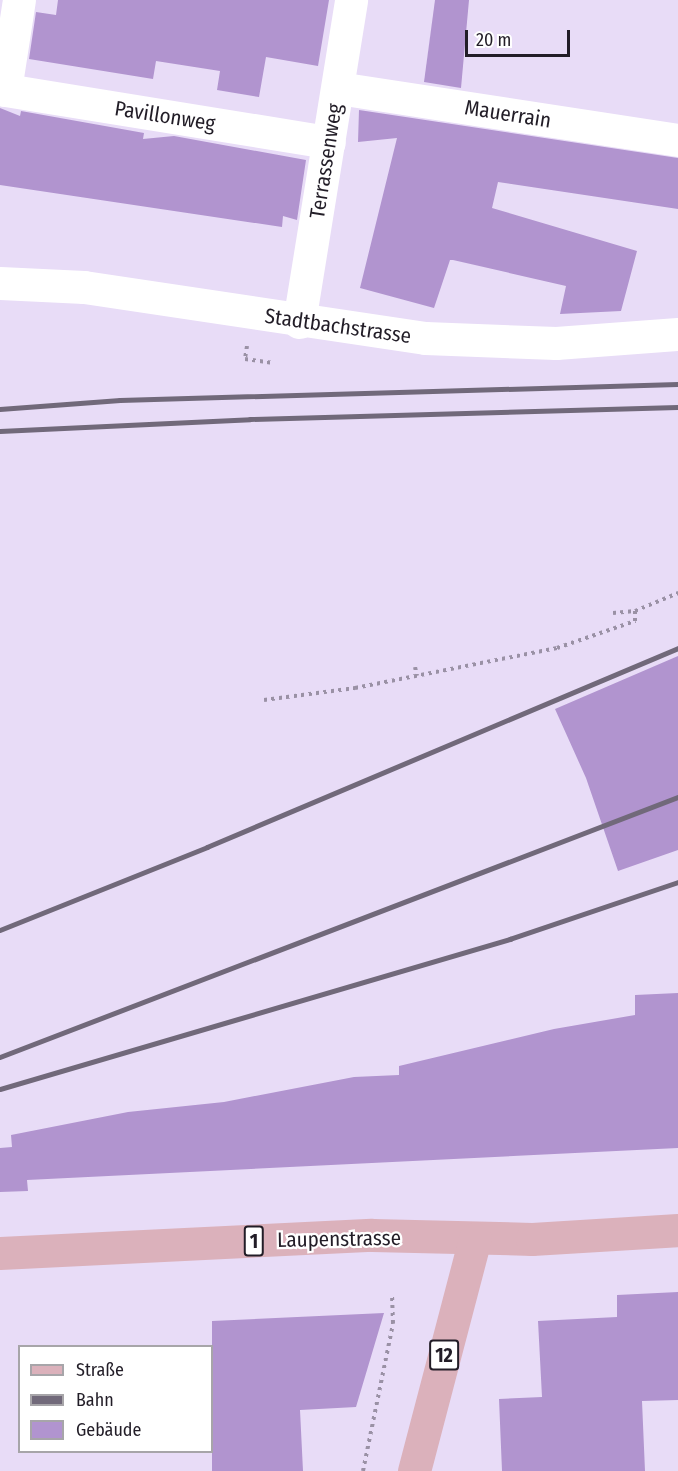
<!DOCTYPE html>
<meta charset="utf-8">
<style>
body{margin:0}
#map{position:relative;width:678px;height:1471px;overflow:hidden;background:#e8dcf7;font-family:"Fira Sans Condensed",sans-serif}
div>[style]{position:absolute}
.building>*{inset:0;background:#b194cf}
.path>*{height:4px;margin-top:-2px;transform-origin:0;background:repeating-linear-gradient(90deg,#9a91a5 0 3px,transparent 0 7.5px)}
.street>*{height:33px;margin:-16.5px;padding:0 16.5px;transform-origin:16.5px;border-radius:16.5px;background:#fff}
.secondary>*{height:33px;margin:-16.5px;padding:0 16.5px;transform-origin:16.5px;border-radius:16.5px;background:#fff}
.primary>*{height:33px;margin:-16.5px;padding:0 16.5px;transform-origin:16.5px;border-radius:16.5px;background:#dbb1bb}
.rail>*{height:4.5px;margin:-2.25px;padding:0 2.25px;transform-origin:2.25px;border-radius:2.25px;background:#71697a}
span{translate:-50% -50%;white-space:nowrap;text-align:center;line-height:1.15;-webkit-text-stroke:4.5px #fff;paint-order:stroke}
.shield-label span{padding:2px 4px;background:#fff;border:2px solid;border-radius:4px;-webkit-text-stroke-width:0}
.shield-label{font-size:20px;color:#221d27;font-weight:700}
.street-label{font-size:21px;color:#221d27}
.legend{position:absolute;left:18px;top:1345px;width:195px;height:108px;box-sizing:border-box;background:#fff;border:2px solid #a7a5a9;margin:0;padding:8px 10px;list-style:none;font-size:18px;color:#221d27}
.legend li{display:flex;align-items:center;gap:12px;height:30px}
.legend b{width:30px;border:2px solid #a7a5a9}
.scale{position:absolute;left:465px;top:30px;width:105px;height:27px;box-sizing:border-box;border:3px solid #221d27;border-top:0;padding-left:8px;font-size:18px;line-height:21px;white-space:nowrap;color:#221d27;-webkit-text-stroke:4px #fff;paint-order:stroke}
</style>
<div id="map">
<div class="building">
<div style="clip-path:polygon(58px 0,329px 0,318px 66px,266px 57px,259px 97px,217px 90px,220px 71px,156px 61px,153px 79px,29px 59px,36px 12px,56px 15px)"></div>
<div style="clip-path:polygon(435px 0,469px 0,461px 88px,424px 82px)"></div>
<div style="clip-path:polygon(0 108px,20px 116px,21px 111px,144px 133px,143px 139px,174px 136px,306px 160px,297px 220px,283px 216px,282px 227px,0 185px)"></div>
<div style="clip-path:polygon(359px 110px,678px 158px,678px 209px,498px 182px,492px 208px,637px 251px,621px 311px,560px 314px,566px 286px,453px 260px,450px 260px,434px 308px,360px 288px,397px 138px,358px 142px)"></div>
<div style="clip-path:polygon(678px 656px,678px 850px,618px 871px,586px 778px,555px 709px)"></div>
<div style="clip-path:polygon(678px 993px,678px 1148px,27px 1180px,28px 1191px,0 1192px,0 1148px,12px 1147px,11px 1135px,128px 1112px,224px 1102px,354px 1077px,399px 1075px,399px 1066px,554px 1029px,635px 1015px,635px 995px)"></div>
<div style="clip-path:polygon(678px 1292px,678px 1400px,642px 1401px,645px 1471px,502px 1471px,499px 1399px,542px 1397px,538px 1321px,617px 1317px,617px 1295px)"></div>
<div style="clip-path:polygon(384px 1313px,356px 1407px,300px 1410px,303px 1471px,212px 1471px,212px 1321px)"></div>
</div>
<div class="path">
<div style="left:247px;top:346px;width:13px;rotate:99deg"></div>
<div style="left:245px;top:359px;width:27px;rotate:8deg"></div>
<div style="left:613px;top:613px;width:22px;rotate:-5deg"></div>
<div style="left:415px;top:667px;width:9px;rotate:77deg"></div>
<div style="left:264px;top:700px;width:92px;rotate:-7.5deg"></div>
<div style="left:355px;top:688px;width:206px;rotate:-11.2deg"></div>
<div style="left:557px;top:648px;width:83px;rotate:-19.1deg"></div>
<div style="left:635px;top:621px;width:10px;rotate:-90deg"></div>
<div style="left:635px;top:611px;width:47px;rotate:-22.7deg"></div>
<div style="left:363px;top:1471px;width:151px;rotate:-78.5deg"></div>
<div style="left:393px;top:1323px;width:28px;rotate:-92deg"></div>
</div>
<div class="street">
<div style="left:338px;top:88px;width:344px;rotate:8.7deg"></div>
<div style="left:0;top:89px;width:333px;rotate:9.2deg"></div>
<div style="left:5px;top:90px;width:91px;rotate:-81.2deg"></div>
<div style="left:299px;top:322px;width:326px;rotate:-80.8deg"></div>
</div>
<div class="secondary">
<div style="left:0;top:283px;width:84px;rotate:2.7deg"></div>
<div style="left:84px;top:287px;width:345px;rotate:8.5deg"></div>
<div style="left:425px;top:338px;width:131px;rotate:2.2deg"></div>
<div style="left:556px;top:343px;width:122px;rotate:-4.2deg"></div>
</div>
<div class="primary">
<div style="left:0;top:1253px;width:372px;rotate:-2.8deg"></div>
<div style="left:372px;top:1235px;width:160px;rotate:1.4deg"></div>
<div style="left:532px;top:1239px;width:146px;rotate:-3.5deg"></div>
<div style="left:414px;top:1471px;width:240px;rotate:-75.3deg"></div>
</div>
<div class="rail">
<div style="left:0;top:409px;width:120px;rotate:-4.3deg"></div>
<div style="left:120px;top:400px;width:558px;rotate:-1.64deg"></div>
<div style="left:0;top:431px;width:250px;rotate:-2.7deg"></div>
<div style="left:250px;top:419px;width:428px;rotate:-1.6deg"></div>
<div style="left:0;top:930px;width:223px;rotate:-21.8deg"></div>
<div style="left:207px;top:847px;width:511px;rotate:-22.9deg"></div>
<div style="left:0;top:1057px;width:726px;rotate:-20.98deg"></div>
<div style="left:0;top:1089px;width:532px;rotate:-16.39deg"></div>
<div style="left:510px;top:939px;width:177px;rotate:-18.7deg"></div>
</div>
<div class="shield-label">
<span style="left:254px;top:1241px">1</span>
<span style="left:444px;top:1355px">12</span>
</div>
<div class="street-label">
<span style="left:508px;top:114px;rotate:9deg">Mauerrain</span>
<span style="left:165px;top:116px;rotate:9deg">Pavillonweg</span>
<span style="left:326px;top:161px;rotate:-81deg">Terrassenweg</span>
<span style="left:338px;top:326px;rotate:8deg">Stadtbachstrasse</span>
<span style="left:339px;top:1239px;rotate:-1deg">Laupenstrasse</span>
</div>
<ul class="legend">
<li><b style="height:8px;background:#dbb1bb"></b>Straße</li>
<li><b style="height:8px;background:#71697a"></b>Bahn</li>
<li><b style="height:16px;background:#b194cf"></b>Gebäude</li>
</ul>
<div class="scale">20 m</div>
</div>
